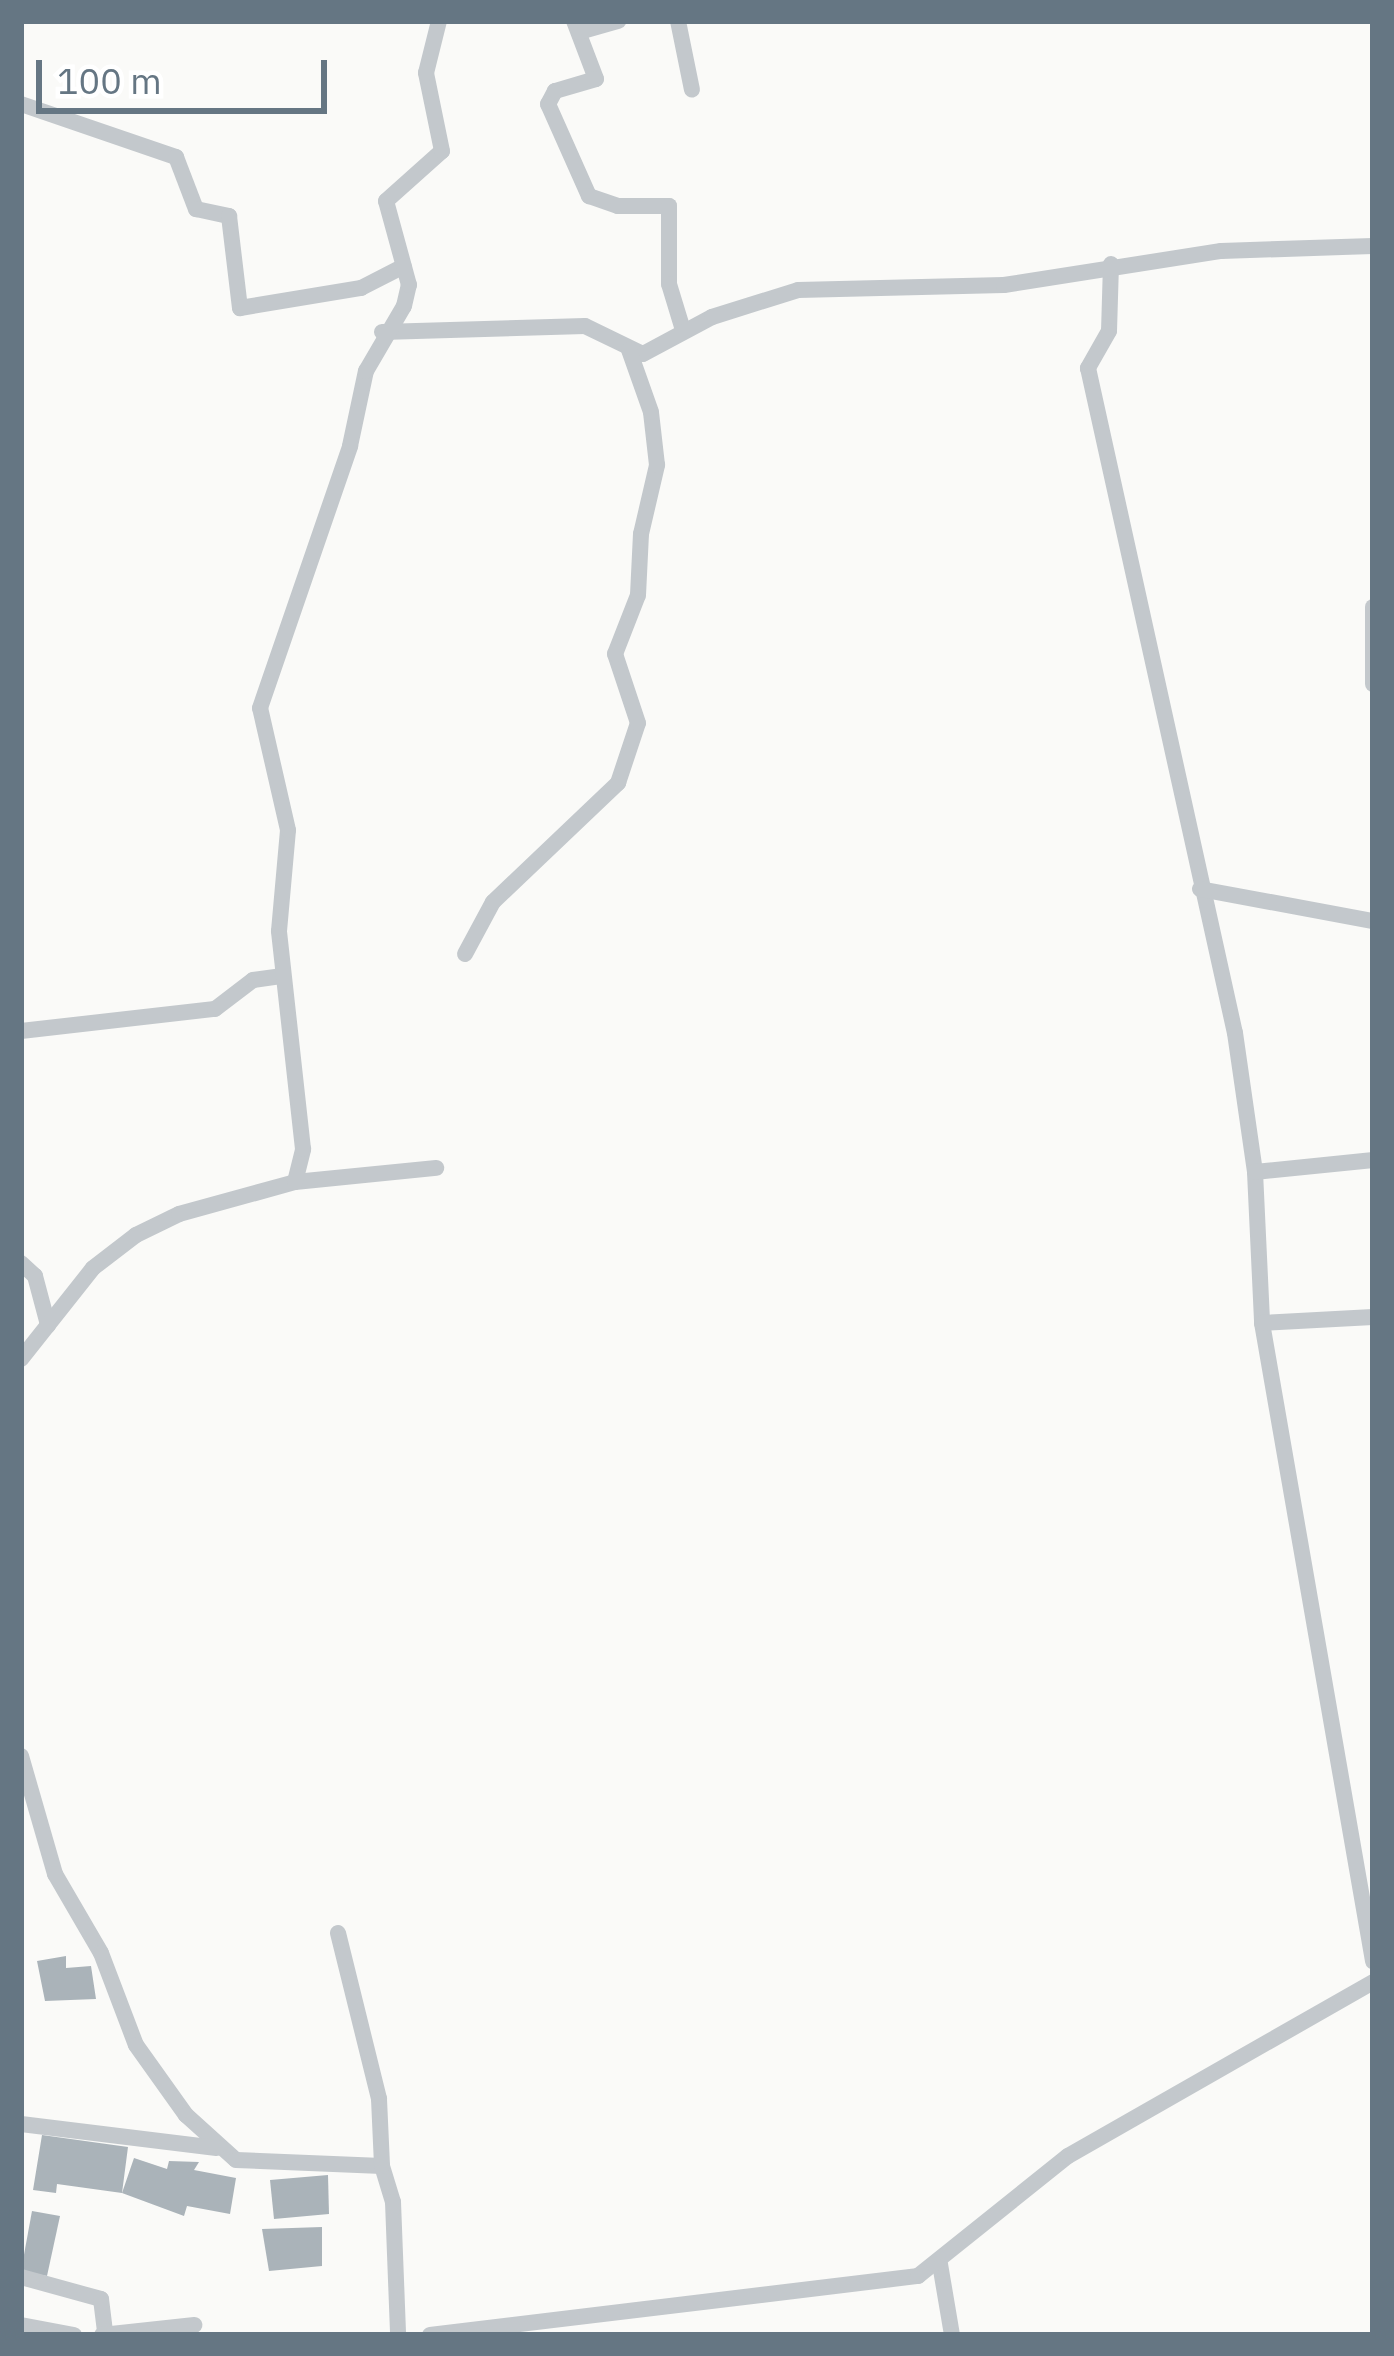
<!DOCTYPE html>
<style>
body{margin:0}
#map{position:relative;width:1394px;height:2356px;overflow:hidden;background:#fafaf8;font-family:"IBM Plex Sans",sans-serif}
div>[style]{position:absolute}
.building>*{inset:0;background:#aab3b9}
.minor>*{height:16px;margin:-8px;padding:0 8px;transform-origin:8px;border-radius:8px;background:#c3c8cc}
span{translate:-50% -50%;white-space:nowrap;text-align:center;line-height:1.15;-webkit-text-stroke:12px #fff;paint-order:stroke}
.frame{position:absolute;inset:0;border:24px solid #657683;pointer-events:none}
.scale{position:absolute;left:36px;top:60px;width:291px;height:54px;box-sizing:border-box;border:6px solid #657683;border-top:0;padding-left:15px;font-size:36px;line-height:42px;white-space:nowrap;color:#657683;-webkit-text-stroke:9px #fff;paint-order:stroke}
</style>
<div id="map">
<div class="building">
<div style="clip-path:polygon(66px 1956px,66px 1968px,91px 1966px,96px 1999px,45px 2001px,37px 1961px)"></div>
<div style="clip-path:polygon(42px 2135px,128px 2147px,122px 2193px,57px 2184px,56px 2193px,33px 2190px)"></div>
<div style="clip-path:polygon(134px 2158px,167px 2169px,169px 2161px,199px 2162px,194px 2170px,236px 2178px,230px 2214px,187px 2206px,184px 2216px,122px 2193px)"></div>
<div style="clip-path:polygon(328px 2175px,329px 2214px,274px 2219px,270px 2180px)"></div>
<div style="clip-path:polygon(32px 2211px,60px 2216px,47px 2276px,21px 2271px)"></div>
<div style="clip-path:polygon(322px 2227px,322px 2266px,269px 2271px,262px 2229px)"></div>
</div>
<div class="minor">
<div style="left:574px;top:21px;width:62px;rotate:69.2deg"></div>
<div style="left:596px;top:79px;width:43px;rotate:163.7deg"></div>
<div style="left:555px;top:91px;width:15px;rotate:118deg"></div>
<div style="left:548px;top:104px;width:101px;rotate:66deg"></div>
<div style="left:589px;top:196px;width:31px;rotate:19deg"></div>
<div style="left:618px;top:206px;width:51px"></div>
<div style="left:669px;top:206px;width:78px;rotate:90deg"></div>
<div style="left:669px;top:284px;width:48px;rotate:73.1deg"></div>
<div style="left:678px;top:21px;width:70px;rotate:78.5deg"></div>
<div style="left:579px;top:32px;width:41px;rotate:-15.8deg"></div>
<div style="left:21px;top:104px;width:164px;rotate:18.9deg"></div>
<div style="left:176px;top:157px;width:56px;rotate:69deg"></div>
<div style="left:196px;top:209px;width:34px;rotate:12deg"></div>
<div style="left:229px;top:216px;width:93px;rotate:83.2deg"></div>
<div style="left:240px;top:308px;width:123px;rotate:-9.4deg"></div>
<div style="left:361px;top:288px;width:48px;rotate:-27.1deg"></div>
<div style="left:1111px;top:264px;width:67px;rotate:91.7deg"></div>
<div style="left:1109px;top:331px;width:43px;rotate:119.6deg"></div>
<div style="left:1088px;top:368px;width:681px;rotate:77.54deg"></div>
<div style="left:1235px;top:1033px;width:140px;rotate:81.8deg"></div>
<div style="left:1255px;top:1172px;width:151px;rotate:87.3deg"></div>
<div style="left:1262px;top:1323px;width:648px;rotate:80.13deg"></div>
<div style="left:382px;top:332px;width:203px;rotate:-1.7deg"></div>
<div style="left:585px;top:326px;width:64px;rotate:25.8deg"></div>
<div style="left:643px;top:354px;width:78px;rotate:-28.2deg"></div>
<div style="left:712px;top:317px;width:90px;rotate:-17.4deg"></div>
<div style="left:798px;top:290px;width:206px;rotate:-1.4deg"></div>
<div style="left:1004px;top:285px;width:220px;rotate:-8.9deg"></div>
<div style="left:1221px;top:251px;width:152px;rotate:-1.9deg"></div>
<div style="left:1373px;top:607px;width:77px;rotate:90deg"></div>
<div style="left:1200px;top:889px;width:176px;rotate:10.5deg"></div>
<div style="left:465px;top:954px;width:59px;rotate:-61.7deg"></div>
<div style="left:493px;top:902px;width:173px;rotate:-43.6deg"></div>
<div style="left:618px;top:783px;width:63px;rotate:-71.6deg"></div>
<div style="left:638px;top:723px;width:73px;rotate:-108.4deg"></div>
<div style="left:615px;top:654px;width:63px;rotate:-68.7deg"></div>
<div style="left:638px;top:595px;width:61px;rotate:-87.2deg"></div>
<div style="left:641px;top:534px;width:71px;rotate:-76.9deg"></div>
<div style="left:657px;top:465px;width:53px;rotate:-96.5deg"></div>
<div style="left:651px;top:412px;width:66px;rotate:-109.5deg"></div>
<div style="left:21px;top:1031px;width:195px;rotate:-6.5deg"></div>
<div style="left:215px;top:1009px;width:48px;rotate:-37.3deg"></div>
<div style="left:253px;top:980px;width:30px;rotate:-8deg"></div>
<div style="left:1255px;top:1172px;width:119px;rotate:-5.8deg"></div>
<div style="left:295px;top:1182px;width:142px;rotate:-5.7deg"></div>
<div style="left:21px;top:1263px;width:19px;rotate:43deg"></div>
<div style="left:35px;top:1276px;width:51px;rotate:75.1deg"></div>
<div style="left:1262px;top:1323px;width:111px;rotate:-3.1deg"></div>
<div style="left:21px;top:1359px;width:116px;rotate:-51.6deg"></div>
<div style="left:93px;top:1268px;width:54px;rotate:-37.5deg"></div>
<div style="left:136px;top:1235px;width:48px;rotate:-26deg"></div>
<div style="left:179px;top:1214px;width:120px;rotate:-15.4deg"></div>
<div style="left:295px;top:1182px;width:34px;rotate:-76deg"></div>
<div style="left:303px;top:1149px;width:219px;rotate:-96.3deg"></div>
<div style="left:279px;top:931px;width:101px;rotate:-84.9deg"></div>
<div style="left:288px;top:830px;width:125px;rotate:-102.9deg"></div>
<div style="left:260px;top:708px;width:277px;rotate:-71deg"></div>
<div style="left:350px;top:446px;width:77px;rotate:-78deg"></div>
<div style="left:366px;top:371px;width:75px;rotate:-59.7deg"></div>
<div style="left:404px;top:306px;width:22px;rotate:-77deg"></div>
<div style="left:409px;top:285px;width:87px;rotate:-105.3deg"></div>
<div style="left:386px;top:201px;width:75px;rotate:-41.8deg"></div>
<div style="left:442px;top:151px;width:80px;rotate:-101.6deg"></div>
<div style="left:426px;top:73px;width:54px;rotate:-76deg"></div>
<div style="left:21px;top:1756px;width:123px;rotate:73.9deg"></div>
<div style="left:55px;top:1874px;width:91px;rotate:59.8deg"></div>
<div style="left:101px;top:1953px;width:98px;rotate:69.2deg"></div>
<div style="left:136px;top:2045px;width:86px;rotate:54.5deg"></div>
<div style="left:186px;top:2115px;width:67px;rotate:42deg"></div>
<div style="left:236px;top:2160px;width:146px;rotate:2.4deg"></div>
<div style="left:382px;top:2166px;width:38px;rotate:73deg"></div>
<div style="left:393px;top:2202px;width:133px;rotate:87.8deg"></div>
<div style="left:338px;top:1933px;width:171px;rotate:76.1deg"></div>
<div style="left:379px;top:2099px;width:67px;rotate:87.4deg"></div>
<div style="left:21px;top:2124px;width:197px;rotate:7deg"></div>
<div style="left:940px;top:2264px;width:72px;rotate:80.4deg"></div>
<div style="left:21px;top:2277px;width:83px;rotate:15.4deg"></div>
<div style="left:101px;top:2299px;width:34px;rotate:83deg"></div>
<div style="left:21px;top:2325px;width:54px;rotate:10.7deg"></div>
<div style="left:102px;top:2335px;width:93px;rotate:-6.2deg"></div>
<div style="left:430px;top:2335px;width:492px;rotate:-6.9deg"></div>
<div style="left:918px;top:2276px;width:192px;rotate:-38.7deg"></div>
<div style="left:1068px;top:2156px;width:351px;rotate:-29.7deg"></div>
</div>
<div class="frame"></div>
<div class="scale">100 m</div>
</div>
